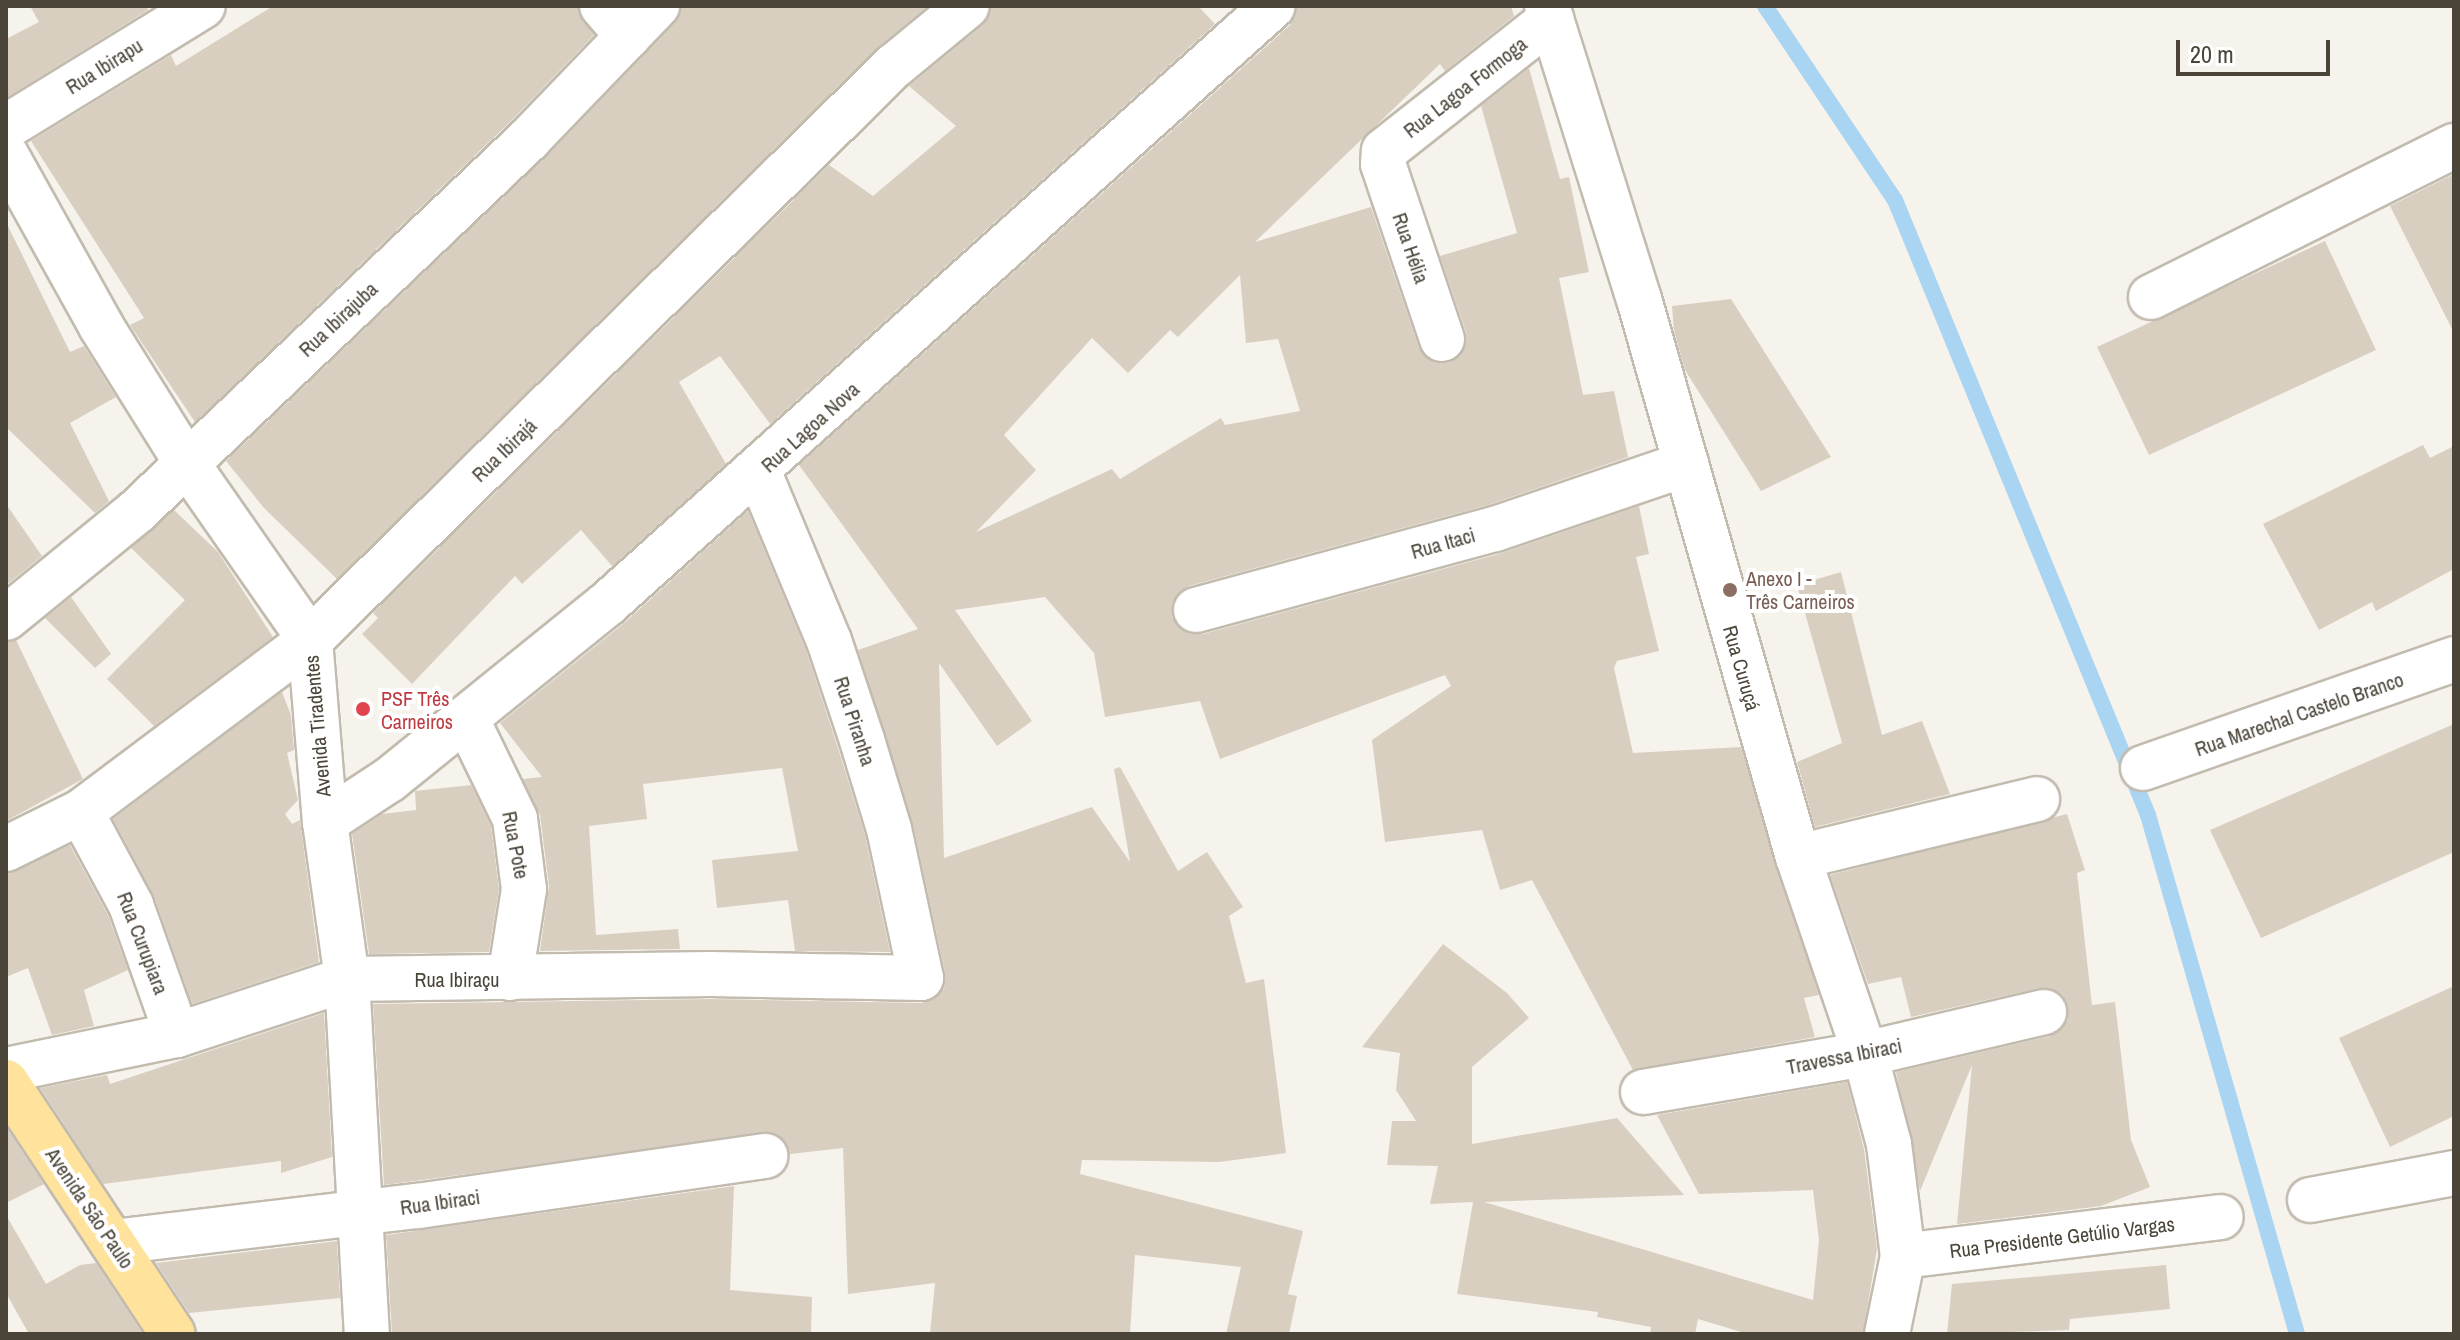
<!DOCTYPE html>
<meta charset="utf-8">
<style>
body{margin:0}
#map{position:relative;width:2460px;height:1340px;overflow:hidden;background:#f6f3ec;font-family:"Archivo Narrow",sans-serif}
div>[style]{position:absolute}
.stream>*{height:16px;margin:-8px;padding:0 8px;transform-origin:8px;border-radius:8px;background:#a9d4f2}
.building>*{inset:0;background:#d8cfc1}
.roads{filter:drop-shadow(2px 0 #c2bbae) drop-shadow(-2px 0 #c2bbae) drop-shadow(0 2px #c2bbae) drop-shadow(0 -2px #c2bbae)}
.minor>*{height:44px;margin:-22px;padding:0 22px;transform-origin:22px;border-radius:22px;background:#fff}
.major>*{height:44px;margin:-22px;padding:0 22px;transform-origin:22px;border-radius:22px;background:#ffe39c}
.dots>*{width:22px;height:22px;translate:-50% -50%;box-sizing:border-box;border:4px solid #fff;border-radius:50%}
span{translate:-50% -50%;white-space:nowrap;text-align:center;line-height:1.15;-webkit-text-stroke:8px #fff;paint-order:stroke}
.street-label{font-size:20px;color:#4b4439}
.education-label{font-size:20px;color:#785e54}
.left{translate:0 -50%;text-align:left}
.health-label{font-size:20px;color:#be3a42}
.frame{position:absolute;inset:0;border:8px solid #4b4439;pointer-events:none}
.scale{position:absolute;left:2176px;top:40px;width:154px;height:36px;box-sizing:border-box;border:4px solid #4b4439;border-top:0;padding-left:10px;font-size:24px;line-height:28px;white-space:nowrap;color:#4b4439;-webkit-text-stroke:6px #fff;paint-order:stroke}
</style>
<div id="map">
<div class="stream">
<div style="left:1765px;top:6px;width:234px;rotate:56.2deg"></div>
<div style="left:1895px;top:200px;width:665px;rotate:67.64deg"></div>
<div style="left:2148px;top:815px;width:540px;rotate:73.98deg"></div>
</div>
<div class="building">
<div style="clip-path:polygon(30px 6px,146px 6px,148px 10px,6px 98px,6px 39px,39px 22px)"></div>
<div style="clip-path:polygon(273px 6px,578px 6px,594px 35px,511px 121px,195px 422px,130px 325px,144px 318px,31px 141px,171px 55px,176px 66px)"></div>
<div style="clip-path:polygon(681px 6px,928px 6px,877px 48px,337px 579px,264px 508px,226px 461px,546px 157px,675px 23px)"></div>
<div style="clip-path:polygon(991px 6px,1198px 6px,1215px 24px,770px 424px,720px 356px,679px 382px,726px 464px,612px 566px,581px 530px,522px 584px,515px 576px,412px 684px,362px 634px,378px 618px,373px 613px,829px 165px,873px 196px,956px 126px,909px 86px,983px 25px)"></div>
<div style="clip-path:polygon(evenodd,1297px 6px,1511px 6px,1514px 16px,1445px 71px,1440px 64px,1255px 242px,1371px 207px,1419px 348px,1436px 363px,1451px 362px,1461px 355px,1466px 332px,1440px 256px,1517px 233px,1481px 106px,1529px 68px,1560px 179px,1569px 177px,1589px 272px,1559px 278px,1583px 395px,1614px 391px,1628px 457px,1488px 505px,1189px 586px,1172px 603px,1172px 617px,1189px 634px,1203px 634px,1502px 553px,1639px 506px,1649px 554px,1636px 557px,1659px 651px,1617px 661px,1614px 668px,1633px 753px,1741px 747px,1819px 995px,1804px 998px,1815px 1037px,1633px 1070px,1532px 880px,1500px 890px,1482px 830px,1385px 842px,1372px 740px,1451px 686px,1445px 675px,1220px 759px,1200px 701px,1105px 717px,1094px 653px,1045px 597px,955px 610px,1032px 721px,997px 746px,939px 663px,944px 858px,1092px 807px,1130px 862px,1114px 769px,1120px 767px,1178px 871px,1207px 852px,1243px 907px,1229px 916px,1246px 983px,1264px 979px,1286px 1153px,1219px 1162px,1082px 1160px,1080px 1174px,1303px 1231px,1288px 1294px,1297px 1296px,1289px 1334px,1226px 1334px,1241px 1267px,1135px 1255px,1130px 1334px,930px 1334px,935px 1283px,848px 1294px,843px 1148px,790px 1154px,774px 1133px,384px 1185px,373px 1004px,711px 999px,921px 1003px,934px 999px,944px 988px,945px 973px,913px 824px,858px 650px,918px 629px,799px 465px,1290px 25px,1297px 6px,1240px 275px,1246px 343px,1278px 339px,1300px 411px,1225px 425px,1221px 418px,1120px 479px,1112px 469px,976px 532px,1036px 470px,1004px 435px,1092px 338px,1128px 373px,1170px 330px,1178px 337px,1240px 275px)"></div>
<div style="clip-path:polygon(2454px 174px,2454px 333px,2390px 206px)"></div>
<div style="clip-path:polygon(6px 222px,70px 352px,84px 346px,116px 397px,70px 423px,109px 501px,95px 513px,6px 427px)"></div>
<div style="clip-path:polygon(2325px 241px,2376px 350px,2149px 455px,2097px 347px)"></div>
<div style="clip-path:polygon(1731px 299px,1831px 457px,1761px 491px,1685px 370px,1674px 331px,1672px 306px)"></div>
<div style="clip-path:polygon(2423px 445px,2430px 458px,2454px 446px,2454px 569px,2376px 611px,2372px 602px,2319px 630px,2263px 524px)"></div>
<div style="clip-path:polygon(6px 504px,42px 556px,9px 583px,6px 580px)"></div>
<div style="clip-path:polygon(174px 510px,218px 552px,273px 637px,154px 726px,107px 679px,185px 600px,131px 548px)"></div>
<div style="clip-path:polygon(748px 511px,806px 650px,838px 748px,865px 835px,890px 952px,795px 951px,788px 900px,717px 908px,712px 860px,798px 851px,782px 768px,643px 784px,647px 819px,589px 826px,596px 935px,678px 929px,680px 949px,540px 951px,549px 886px,540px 815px,523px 779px,542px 777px,500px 723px,623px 624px)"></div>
<div style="clip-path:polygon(1841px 572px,1882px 735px,1922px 721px,1950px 794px,1815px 827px,1797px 762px,1842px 743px,1797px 585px)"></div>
<div style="clip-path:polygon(71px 597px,111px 654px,95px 668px,45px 618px)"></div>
<div style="clip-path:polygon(16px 640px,83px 779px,6px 821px,6px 642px)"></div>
<div style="clip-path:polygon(282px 692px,291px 715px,294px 750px,287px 753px,298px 800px,285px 814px,292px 824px,300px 820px,319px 962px,192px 1004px,154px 896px,113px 819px)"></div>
<div style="clip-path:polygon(2454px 724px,2454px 852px,2261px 938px,2210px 830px)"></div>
<div style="clip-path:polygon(471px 785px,491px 826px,499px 889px,489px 952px,369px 954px,352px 834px,382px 814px,416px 810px,415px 791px)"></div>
<div style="clip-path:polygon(2067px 814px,2085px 870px,2077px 873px,2092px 1005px,2115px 1002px,2131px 1140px,2150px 1187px,2101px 1206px,1957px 1224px,1972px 1065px,1920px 1191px,1896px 1072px,2050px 1036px,2068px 1020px,2068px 1006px,2062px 994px,2039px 988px,1911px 1017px,1901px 977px,1868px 984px,1830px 875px)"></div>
<div style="clip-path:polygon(70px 845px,108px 915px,128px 970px,84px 990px,94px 1026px,52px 1035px,28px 968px,6px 977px,6px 874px)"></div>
<div style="clip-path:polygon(1443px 944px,1507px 993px,1529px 1018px,1472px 1067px,1472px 1144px,1617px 1118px,1684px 1195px,1484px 1202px,1813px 1300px,1819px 1240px,1813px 1190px,1699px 1194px,1657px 1115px,1847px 1082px,1864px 1149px,1877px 1249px,1863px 1334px,1748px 1334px,1698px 1319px,1695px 1334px,1650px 1334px,1651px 1327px,1597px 1317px,1598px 1312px,1457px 1294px,1473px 1202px,1430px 1204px,1438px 1166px,1387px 1165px,1392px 1121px,1416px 1121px,1396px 1090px,1400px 1053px,1362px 1047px)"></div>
<div style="clip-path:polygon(2454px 986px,2454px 1116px,2390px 1147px,2339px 1038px)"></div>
<div style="clip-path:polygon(324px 1013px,332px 1157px,281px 1173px,281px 1161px,103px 1184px,40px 1088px,107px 1075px,110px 1084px)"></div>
<div style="clip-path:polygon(6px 1127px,44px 1184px,6px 1203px)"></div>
<div style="clip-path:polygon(734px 1186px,730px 1290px,812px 1297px,811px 1334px,392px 1334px,386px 1235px)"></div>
<div style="clip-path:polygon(6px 1215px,46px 1284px,80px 1265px,96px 1263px,143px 1334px,29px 1334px,6px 1293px)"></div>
<div style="clip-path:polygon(337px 1241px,340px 1298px,189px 1313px,156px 1263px)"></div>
<div style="clip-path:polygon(2166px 1265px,2170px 1309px,2070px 1319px,2069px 1330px,1947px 1334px,1952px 1284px)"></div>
</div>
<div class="roads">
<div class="minor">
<div style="left:602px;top:6px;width:40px;rotate:49deg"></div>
<div style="left:1547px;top:6px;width:307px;rotate:72.6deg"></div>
<div style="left:1639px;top:299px;width:580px;rotate:74.1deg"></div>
<div style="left:1798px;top:857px;width:208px;rotate:71.2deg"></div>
<div style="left:1865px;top:1054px;width:93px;rotate:75.1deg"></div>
<div style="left:1889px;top:1144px;width:113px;rotate:82.9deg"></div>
<div style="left:1903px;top:1256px;width:80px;rotate:101.6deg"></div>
<div style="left:6px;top:127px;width:231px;rotate:-31.6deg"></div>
<div style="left:6px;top:155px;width:196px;rotate:60.9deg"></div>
<div style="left:101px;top:326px;width:160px;rotate:58deg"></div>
<div style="left:186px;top:462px;width:217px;rotate:55.1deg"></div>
<div style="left:310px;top:640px;width:183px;rotate:85.3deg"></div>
<div style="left:325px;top:822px;width:159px;rotate:82deg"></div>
<div style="left:347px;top:979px;width:356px;rotate:86.8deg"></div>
<div style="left:2151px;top:297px;width:339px;rotate:-26.5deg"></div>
<div style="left:1442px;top:339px;width:185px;rotate:-108.6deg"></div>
<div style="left:1383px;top:164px;width:13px;rotate:-86deg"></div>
<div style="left:1384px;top:151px;width:213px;rotate:-38.3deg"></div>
<div style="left:1196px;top:610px;width:310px;rotate:-15.2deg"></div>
<div style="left:1495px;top:529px;width:202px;rotate:-18.8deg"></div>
<div style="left:6px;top:618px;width:168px;rotate:-39.2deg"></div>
<div style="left:136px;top:512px;width:542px;rotate:-43.5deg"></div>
<div style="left:529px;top:139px;width:185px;rotate:-46.1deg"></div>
<div style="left:467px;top:720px;width:110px;rotate:64.1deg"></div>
<div style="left:515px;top:819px;width:71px;rotate:82.7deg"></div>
<div style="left:524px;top:889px;width:90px;rotate:98.9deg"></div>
<div style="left:2143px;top:768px;width:330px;rotate:-19.3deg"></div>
<div style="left:81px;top:812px;width:106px;rotate:61.7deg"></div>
<div style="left:131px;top:905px;width:138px;rotate:70.5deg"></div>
<div style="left:325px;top:822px;width:77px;rotate:-33.3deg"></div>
<div style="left:389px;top:780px;width:279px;rotate:-38.9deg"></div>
<div style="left:606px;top:605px;width:896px;rotate:-41.93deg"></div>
<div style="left:6px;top:849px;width:84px;rotate:-26.3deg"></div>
<div style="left:81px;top:812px;width:286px;rotate:-36.9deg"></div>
<div style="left:310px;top:640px;width:819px;rotate:-44.51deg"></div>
<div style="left:894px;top:66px;width:94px;rotate:-39.4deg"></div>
<div style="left:1798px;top:857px;width:246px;rotate:-13.6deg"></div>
<div style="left:6px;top:1070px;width:175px;rotate:-11.6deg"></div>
<div style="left:177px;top:1035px;width:179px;rotate:-18.2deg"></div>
<div style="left:347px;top:979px;width:364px;rotate:-0.8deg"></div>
<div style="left:711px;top:974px;width:210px;rotate:1.1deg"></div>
<div style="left:921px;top:978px;width:152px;rotate:-102.1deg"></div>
<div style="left:889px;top:829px;width:93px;rotate:-106.9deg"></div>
<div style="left:862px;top:740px;width:104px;rotate:-108.4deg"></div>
<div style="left:829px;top:641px;width:182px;rotate:-112.6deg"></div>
<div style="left:1643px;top:1092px;width:225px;rotate:-9.7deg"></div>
<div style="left:1865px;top:1054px;width:184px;rotate:-13.2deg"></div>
<div style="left:2310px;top:1200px;width:147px;rotate:-10.6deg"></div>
<div style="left:114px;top:1242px;width:306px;rotate:-6.8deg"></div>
<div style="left:418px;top:1206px;width:351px;rotate:-8.2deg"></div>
<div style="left:1903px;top:1256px;width:320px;rotate:-7deg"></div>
</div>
<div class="major">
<div style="left:6px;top:1082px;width:302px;rotate:56.5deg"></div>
</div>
</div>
<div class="dots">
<div style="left:1730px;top:590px;background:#8d6e63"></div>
<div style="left:363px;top:709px;background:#e0444e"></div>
</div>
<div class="street-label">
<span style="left:104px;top:66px;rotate:-32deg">Rua Ibirapu</span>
<span style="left:1465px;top:87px;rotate:-38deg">Rua Lagoa Formoga</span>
<span style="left:1411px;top:248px;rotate:71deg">Rua Hélia</span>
<span style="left:338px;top:319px;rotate:-43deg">Rua Ibirajuba</span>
<span style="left:810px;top:427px;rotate:-42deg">Rua Lagoa Nova</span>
<span style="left:504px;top:450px;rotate:-44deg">Rua Ibirajá</span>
<span style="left:1443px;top:543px;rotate:-16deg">Rua Itaci</span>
<span style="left:1742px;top:668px;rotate:74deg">Rua Curuçá</span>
<span style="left:2299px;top:714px;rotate:-19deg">Rua Marechal Castelo Branco</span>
<span style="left:855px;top:721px;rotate:72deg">Rua Piranha</span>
<span style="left:317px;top:726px;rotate:-95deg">Avenida Tiradentes</span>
<span style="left:516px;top:845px;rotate:79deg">Rua Pote</span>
<span style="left:143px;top:943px;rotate:69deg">Rua Curupiara</span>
<span style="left:457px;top:979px">Rua Ibiraçu</span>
<span style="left:1844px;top:1056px;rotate:-11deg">Travessa Ibiraci</span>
<span style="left:440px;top:1202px;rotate:-8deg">Rua Ibiraci</span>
<span style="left:90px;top:1208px;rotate:56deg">Avenida São Paulo</span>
<span style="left:2062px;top:1237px;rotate:-7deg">Rua Presidente Getúlio Vargas</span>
</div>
<div class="education-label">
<span class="left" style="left:1746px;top:590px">Anexo I -<br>Três Carneiros</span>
</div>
<div class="health-label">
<span class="left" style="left:381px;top:710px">PSF Três<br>Carneiros</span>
</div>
<div class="frame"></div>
<div class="scale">20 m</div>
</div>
